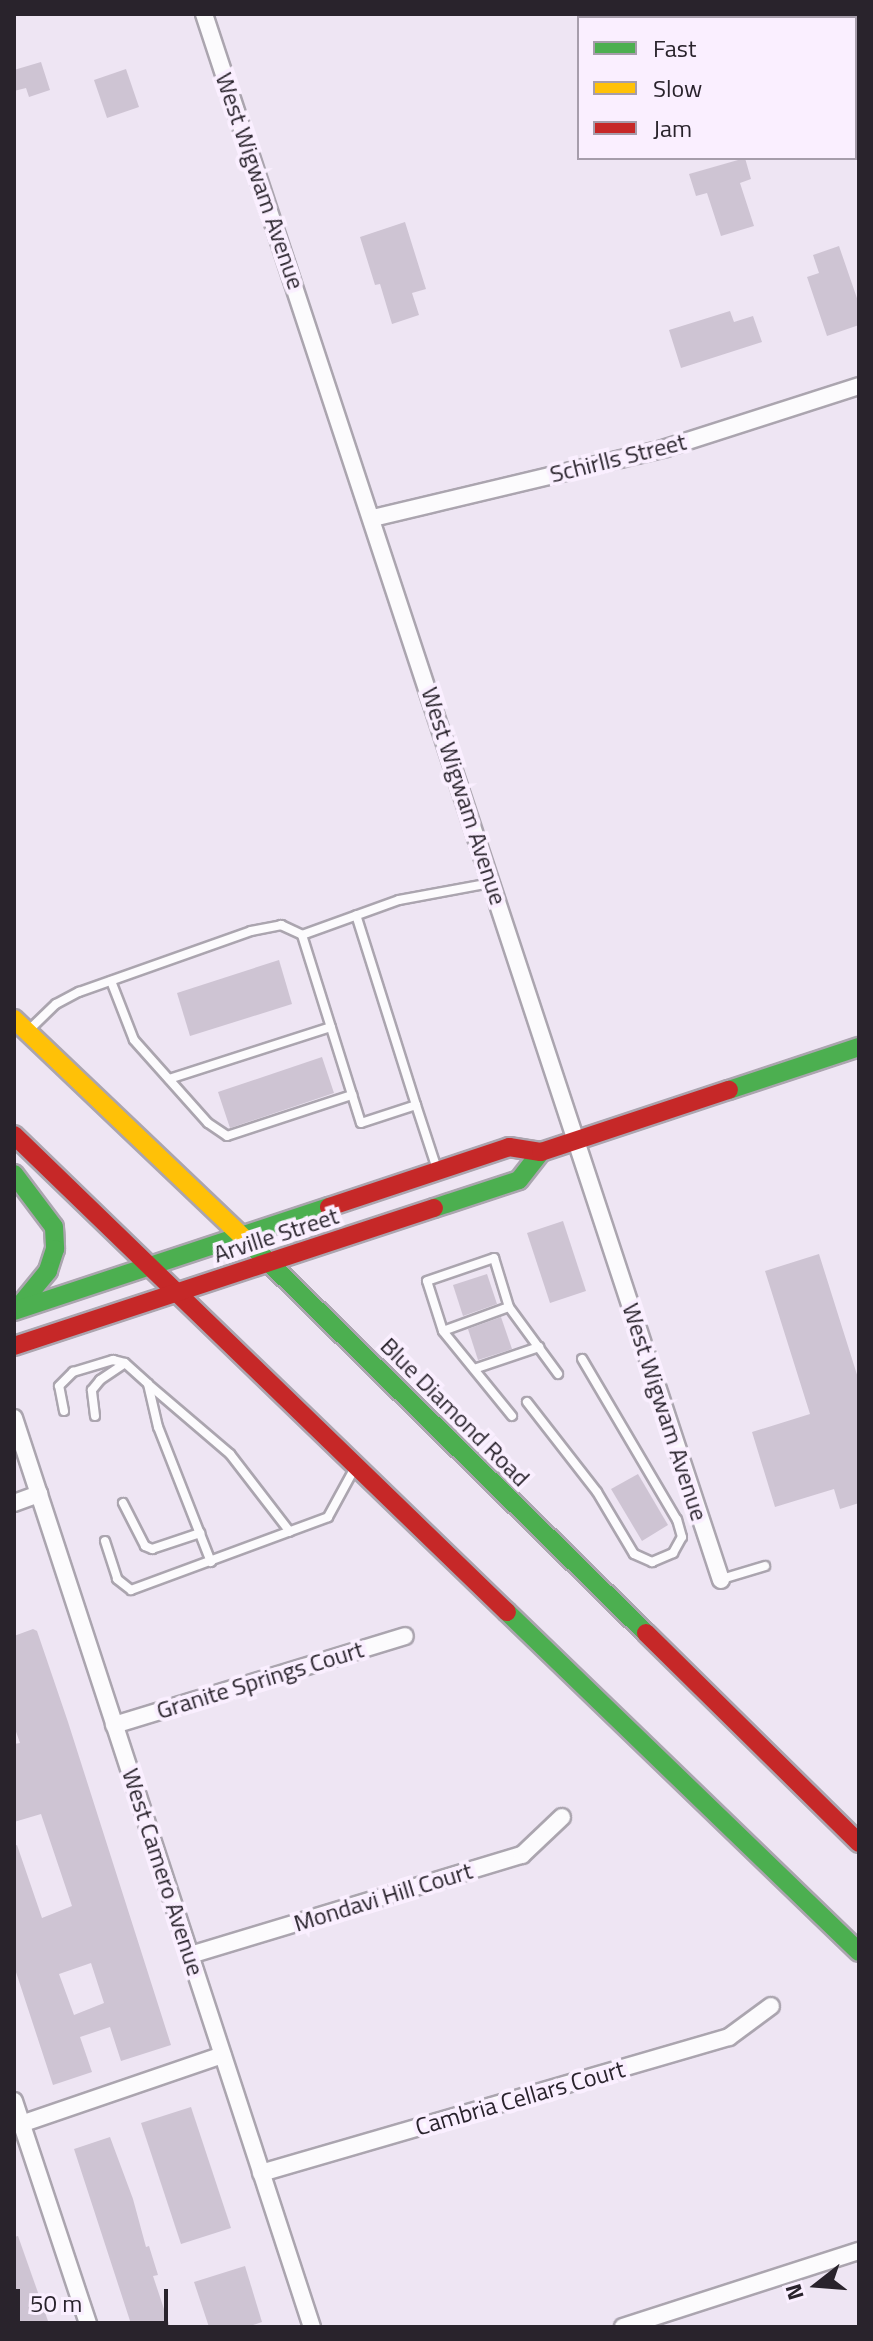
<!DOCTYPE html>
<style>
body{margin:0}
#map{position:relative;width:873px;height:2341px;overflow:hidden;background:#eee5f3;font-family:"Titillium Web",sans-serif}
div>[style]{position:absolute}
.building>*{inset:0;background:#cec4d3}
.roads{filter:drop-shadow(2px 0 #aba5af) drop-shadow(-2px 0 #aba5af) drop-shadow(0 2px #aba5af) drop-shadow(0 -2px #aba5af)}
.lane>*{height:8px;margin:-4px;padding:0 4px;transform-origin:4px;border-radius:4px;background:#fcfbfd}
.street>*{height:16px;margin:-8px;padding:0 8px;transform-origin:8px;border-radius:8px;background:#fcfbfd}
.fast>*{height:18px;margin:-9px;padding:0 9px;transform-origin:9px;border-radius:9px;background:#4caf50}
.slow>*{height:18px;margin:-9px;padding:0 9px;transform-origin:9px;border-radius:9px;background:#ffc107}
.jam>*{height:18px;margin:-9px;padding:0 9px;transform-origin:9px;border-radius:9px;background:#c62828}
span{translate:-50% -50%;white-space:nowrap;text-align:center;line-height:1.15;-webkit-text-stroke:8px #faefff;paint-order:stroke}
.street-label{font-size:24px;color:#29232c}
.frame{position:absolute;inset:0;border:16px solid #29232c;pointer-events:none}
.legend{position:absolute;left:577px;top:16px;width:280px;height:144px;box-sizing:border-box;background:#faefff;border:2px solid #a69dab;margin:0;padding:10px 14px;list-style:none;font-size:24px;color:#29232c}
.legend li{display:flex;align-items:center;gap:16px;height:40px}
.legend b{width:40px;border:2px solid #a69dab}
.north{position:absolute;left:777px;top:2245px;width:80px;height:80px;-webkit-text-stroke:6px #faefff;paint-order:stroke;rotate:253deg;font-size:22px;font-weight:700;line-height:32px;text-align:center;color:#29232c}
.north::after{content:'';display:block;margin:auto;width:28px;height:36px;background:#29232c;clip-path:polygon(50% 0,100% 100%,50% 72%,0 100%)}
.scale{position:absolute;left:16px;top:2289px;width:152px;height:36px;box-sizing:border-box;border:4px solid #29232c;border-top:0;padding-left:10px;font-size:24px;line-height:28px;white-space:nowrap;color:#29232c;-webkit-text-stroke:6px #faefff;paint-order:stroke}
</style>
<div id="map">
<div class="building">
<div style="clip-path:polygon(41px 62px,50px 90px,29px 97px,26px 88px,14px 91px,14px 70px)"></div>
<div style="clip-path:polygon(126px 69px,139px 107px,107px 118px,94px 80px)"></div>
<div style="clip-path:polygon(745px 158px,751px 179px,740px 183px,754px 226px,721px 236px,707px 193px,696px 196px,689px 174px)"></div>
<div style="clip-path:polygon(405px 222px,426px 289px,412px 293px,419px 315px,392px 324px,380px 284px,375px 285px,360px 237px)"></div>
<div style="clip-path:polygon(839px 246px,859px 304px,859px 325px,827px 336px,807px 277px,819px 273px,813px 255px)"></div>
<div style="clip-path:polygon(730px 311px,734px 322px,753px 316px,762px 342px,681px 368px,669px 330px)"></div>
<div style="clip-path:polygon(279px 960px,292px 1004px,190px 1036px,177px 993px)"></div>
<div style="clip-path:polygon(322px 1057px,334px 1093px,230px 1128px,218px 1092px)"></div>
<div style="clip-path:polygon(563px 1221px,586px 1291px,550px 1303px,527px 1233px)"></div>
<div style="clip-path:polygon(819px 1254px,859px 1381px,859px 1503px,840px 1509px,834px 1489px,775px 1507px,752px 1432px,810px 1414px,765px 1271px)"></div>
<div style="clip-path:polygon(487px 1274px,497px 1304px,463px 1316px,453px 1285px)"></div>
<div style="clip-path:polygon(501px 1317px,512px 1349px,478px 1360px,468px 1329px)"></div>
<div style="clip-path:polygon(638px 1474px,668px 1525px,642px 1541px,611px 1489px)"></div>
<div style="clip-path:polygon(evenodd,33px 1629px,37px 1631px,68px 1722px,171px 2045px,121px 2061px,110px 2027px,80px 2037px,92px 2072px,53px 2085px,14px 1966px,14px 1846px,17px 1845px,42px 1918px,72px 1906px,41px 1814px,14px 1822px,14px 1744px,20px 1743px,14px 1726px,14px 1636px,33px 1629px,91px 1963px,104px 2003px,74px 2015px,59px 1974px,91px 1963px)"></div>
<div style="clip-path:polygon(191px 2107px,231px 2228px,181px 2244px,141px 2123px)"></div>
<div style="clip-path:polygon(110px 2137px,133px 2199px,146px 2247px,149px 2246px,158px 2275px,153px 2276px,170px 2327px,132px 2327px,74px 2149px)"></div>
<div style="clip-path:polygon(18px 2236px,48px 2321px,29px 2327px,14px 2327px,14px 2237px)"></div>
<div style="clip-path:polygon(245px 2266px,262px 2322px,247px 2327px,209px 2327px,194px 2282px)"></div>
</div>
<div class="roads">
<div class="lane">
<div style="left:302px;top:935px;width:197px;rotate:72.6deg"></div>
<div style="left:361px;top:1123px;width:58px;rotate:-18.1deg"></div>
<div style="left:416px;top:1105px;width:199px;rotate:-107.5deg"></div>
<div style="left:111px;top:981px;width:63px;rotate:68.7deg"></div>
<div style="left:134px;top:1040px;width:111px;rotate:48.3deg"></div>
<div style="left:208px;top:1123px;width:23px;rotate:34deg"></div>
<div style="left:227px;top:1136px;width:132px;rotate:-18.2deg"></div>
<div style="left:30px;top:1029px;width:36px;rotate:-44deg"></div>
<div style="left:56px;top:1004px;width:26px;rotate:-28deg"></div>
<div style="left:79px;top:992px;width:182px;rotate:-19.5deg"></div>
<div style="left:251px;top:931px;width:31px;rotate:-11deg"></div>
<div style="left:281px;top:925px;width:23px;rotate:25deg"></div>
<div style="left:302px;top:935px;width:103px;rotate:-19.8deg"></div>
<div style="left:399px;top:900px;width:94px;rotate:-10.5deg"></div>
<div style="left:169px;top:1079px;width:170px;rotate:-17.8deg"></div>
<div style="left:416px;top:1105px;width:67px;rotate:71.8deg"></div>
<div style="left:443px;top:1331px;width:52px;rotate:-107.7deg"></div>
<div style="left:427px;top:1281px;width:71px;rotate:-18.9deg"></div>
<div style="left:494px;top:1258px;width:51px;rotate:73deg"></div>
<div style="left:474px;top:1369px;width:69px;rotate:-18.7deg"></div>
<div style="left:527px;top:1402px;width:114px;rotate:52.1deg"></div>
<div style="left:597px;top:1492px;width:72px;rotate:59.2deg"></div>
<div style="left:634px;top:1554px;width:20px;rotate:24deg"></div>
<div style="left:652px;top:1562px;width:23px;rotate:-23deg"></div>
<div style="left:673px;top:1553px;width:18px;rotate:-61deg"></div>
<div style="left:682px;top:1537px;width:18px;rotate:-106deg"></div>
<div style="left:677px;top:1520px;width:187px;rotate:-120.5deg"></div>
<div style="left:64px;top:1411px;width:25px;rotate:-101deg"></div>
<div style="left:59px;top:1386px;width:20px;rotate:-45deg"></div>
<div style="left:73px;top:1372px;width:42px;rotate:-16.7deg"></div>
<div style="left:113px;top:1360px;width:12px;rotate:14deg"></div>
<div style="left:125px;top:1363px;width:31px;rotate:42deg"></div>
<div style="left:95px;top:1416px;width:26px;rotate:-97deg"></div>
<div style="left:92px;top:1390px;width:13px;rotate:-51deg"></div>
<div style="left:100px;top:1380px;width:30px;rotate:-34deg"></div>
<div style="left:512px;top:1416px;width:109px;rotate:-129.1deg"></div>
<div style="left:443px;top:1331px;width:70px;rotate:-20deg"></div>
<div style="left:509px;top:1307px;width:83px;rotate:53.8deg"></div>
<div style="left:123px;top:1503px;width:48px;rotate:62.9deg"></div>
<div style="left:145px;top:1546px;width:8px;rotate:23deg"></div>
<div style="left:152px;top:1549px;width:51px;rotate:-18.4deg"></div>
<div style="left:105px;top:1541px;width:40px;rotate:72deg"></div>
<div style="left:117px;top:1579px;width:18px;rotate:38deg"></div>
<div style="left:131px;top:1590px;width:210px;rotate:-20.3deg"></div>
<div style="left:328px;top:1517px;width:50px;rotate:-61.4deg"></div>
<div style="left:211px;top:1562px;width:145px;rotate:-111.4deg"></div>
<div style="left:158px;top:1427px;width:44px;rotate:-103.1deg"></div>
<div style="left:148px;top:1384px;width:108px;rotate:40.5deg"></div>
<div style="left:230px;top:1454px;width:98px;rotate:52.4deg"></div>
<div style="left:722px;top:1579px;width:45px;rotate:-16.8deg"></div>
</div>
<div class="street">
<div style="left:204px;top:14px;width:1649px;rotate:71.73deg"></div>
<div style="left:833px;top:14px;width:4px;rotate:63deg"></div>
<div style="left:855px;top:77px;width:13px;rotate:72deg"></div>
<div style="left:373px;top:518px;width:301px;rotate:-13.4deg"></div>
<div style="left:666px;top:448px;width:203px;rotate:-17.8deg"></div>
<div style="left:14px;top:1418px;width:957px;rotate:71.85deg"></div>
<div style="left:14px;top:1503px;width:27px;rotate:-20deg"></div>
<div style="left:114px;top:1725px;width:304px;rotate:-17deg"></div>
<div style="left:190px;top:1955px;width:347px;rotate:-16.8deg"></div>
<div style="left:522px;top:1855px;width:55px;rotate:-43.5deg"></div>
<div style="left:14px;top:2101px;width:238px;rotate:71.6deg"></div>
<div style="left:21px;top:2124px;width:213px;rotate:-18.9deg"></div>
<div style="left:261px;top:2173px;width:487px;rotate:-16.2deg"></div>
<div style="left:729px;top:2037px;width:52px;rotate:-36.4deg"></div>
<div style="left:623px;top:2327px;width:248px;rotate:-17.9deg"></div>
</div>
<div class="fast">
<div style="left:729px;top:1090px;width:137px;rotate:-18.3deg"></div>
<div style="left:14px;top:1174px;width:66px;rotate:53deg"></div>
<div style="left:54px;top:1227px;width:22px;rotate:87deg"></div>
<div style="left:55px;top:1249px;width:23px;rotate:108deg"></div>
<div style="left:48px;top:1271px;width:50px;rotate:129.4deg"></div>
<div style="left:434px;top:1208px;width:89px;rotate:-18.2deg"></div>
<div style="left:519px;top:1180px;width:36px;rotate:-52deg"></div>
<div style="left:243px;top:1237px;width:565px;rotate:44.5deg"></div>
<div style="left:14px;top:1311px;width:332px;rotate:-18.3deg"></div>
<div style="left:507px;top:1612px;width:489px;rotate:44deg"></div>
</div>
<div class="slow">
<div style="left:14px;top:1019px;width:316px;rotate:43.6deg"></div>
</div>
<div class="jam">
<div style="left:14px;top:1135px;width:686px;rotate:44.06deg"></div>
<div style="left:329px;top:1207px;width:190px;rotate:-18.4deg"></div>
<div style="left:509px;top:1147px;width:32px;rotate:9deg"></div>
<div style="left:541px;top:1152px;width:198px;rotate:-18.3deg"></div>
<div style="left:14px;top:1346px;width:442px;rotate:-18.2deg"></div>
<div style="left:646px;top:1633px;width:299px;rotate:44.6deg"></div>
</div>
</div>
<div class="street-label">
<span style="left:260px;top:181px;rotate:71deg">West Wigwam Avenue</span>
<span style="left:618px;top:458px;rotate:-14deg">Schirlls Street</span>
<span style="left:464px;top:796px;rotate:72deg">West Wigwam Avenue</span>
<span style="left:276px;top:1235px;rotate:-18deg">Arville Street</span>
<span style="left:455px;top:1412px;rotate:45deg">Blue Diamond Road</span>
<span style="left:665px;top:1412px;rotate:72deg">West Wigwam Avenue</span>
<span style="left:260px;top:1680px;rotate:-17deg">Granite Springs Court</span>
<span style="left:163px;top:1872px;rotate:72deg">West Camero Avenue</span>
<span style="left:383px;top:1897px;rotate:-17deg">Mondavi Hill Court</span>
<span style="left:520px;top:2098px;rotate:-16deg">Cambria Cellars Court</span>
</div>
<div class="frame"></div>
<ul class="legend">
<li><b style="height:10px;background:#4caf50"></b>Fast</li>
<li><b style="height:10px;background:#ffc107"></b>Slow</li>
<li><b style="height:10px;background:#c62828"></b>Jam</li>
</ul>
<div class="north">N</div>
<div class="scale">50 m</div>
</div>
